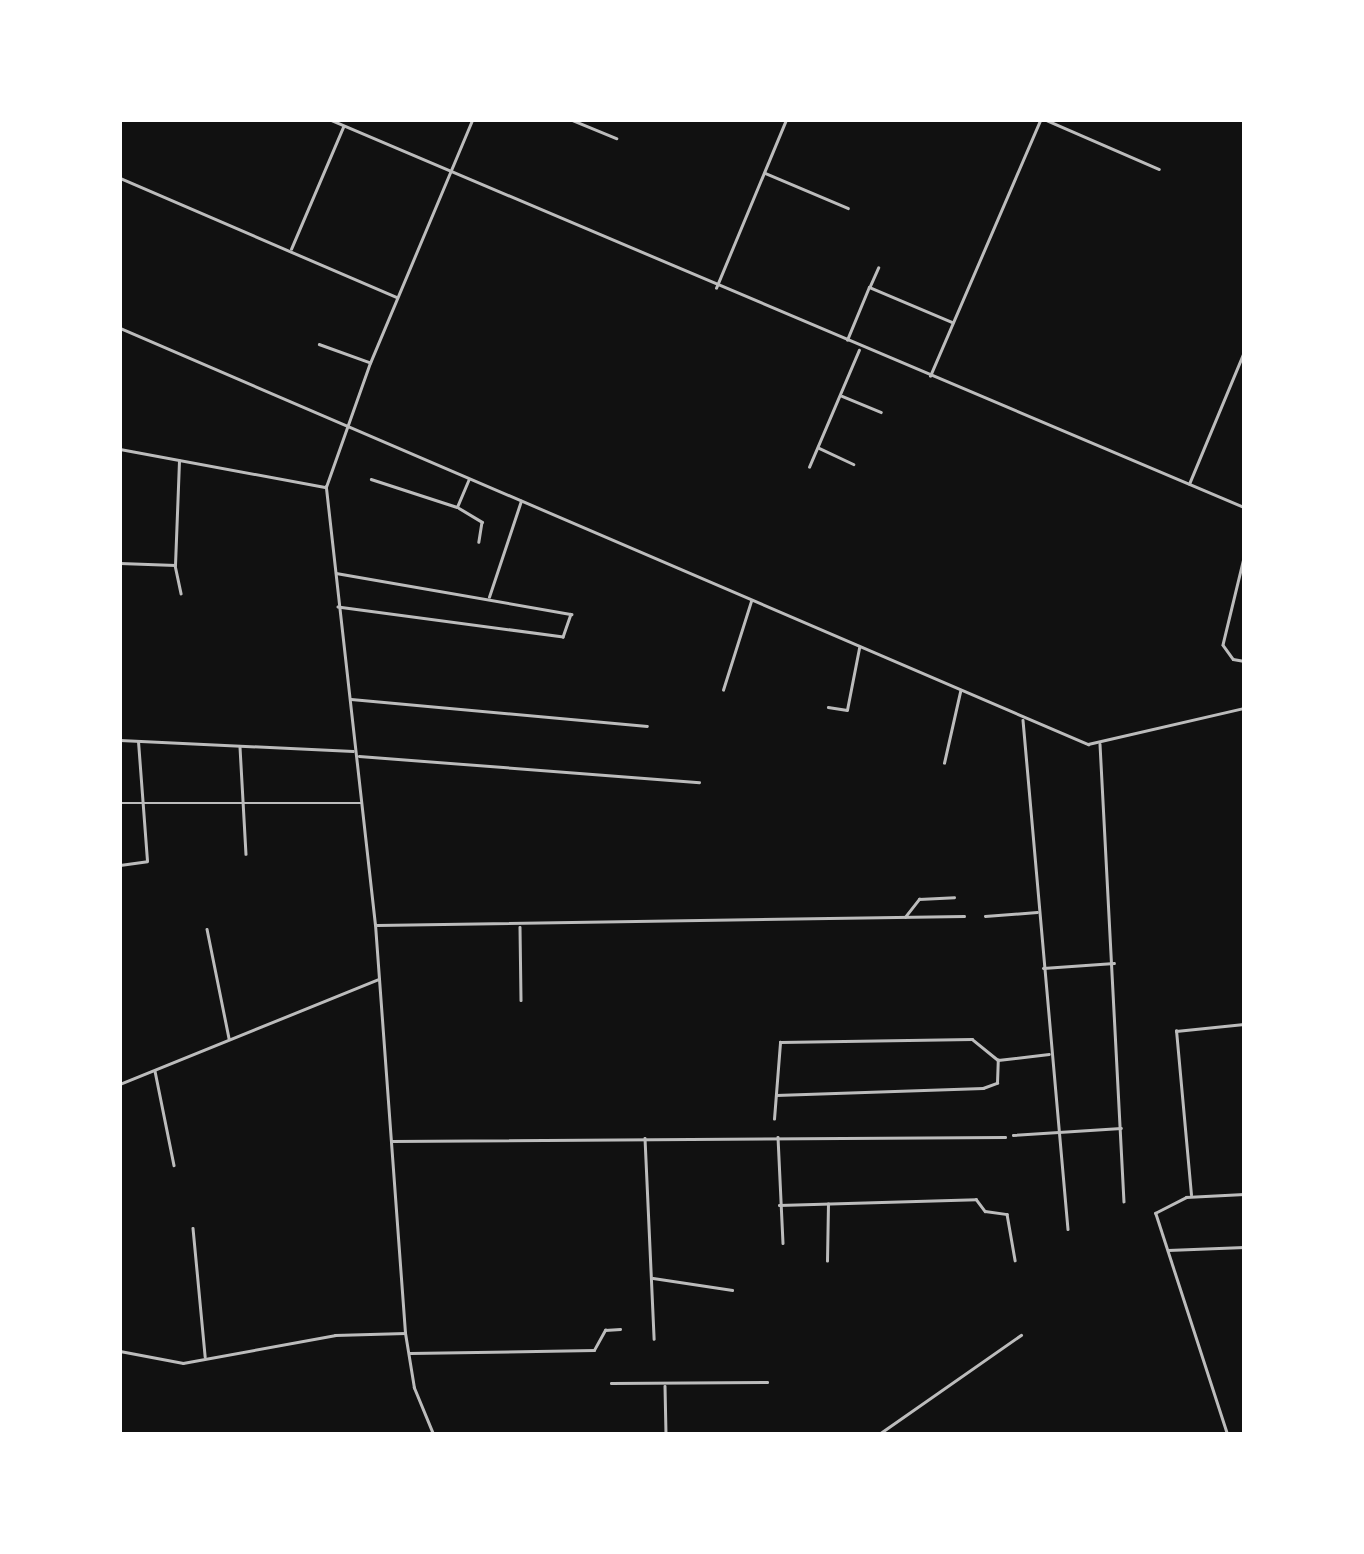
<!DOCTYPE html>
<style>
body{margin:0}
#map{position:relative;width:1364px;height:1554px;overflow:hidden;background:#111;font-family:Karla,sans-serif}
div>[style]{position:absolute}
.minor>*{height:2.5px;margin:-1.25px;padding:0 1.25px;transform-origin:1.25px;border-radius:1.25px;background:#bcbcbc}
span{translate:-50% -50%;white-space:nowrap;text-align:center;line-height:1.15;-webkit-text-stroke:10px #fff;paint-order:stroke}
.frame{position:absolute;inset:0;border:122px solid #fff;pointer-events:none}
</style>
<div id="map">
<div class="minor">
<div style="left:331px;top:120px;width:992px;rotate:22.97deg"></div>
<div style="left:572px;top:120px;width:48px;rotate:22.2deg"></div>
<div style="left:1046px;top:120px;width:123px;rotate:23.4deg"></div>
<div style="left:765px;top:173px;width:90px;rotate:22.9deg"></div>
<div style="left:120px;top:178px;width:301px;rotate:23.3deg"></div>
<div style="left:291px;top:249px;width:133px;rotate:-66.9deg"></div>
<div style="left:870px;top:286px;width:20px;rotate:-66deg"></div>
<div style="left:716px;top:288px;width:182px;rotate:-67.4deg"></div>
<div style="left:120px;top:328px;width:1054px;rotate:23.26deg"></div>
<div style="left:1088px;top:744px;width:160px;rotate:-13deg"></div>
<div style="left:847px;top:340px;width:57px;rotate:-67.5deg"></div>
<div style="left:869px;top:287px;width:90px;rotate:22.9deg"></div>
<div style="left:319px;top:344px;width:53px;rotate:19.8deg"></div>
<div style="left:930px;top:376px;width:279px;rotate:-66.7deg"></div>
<div style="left:842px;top:396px;width:42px;rotate:22.3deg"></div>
<div style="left:819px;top:448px;width:38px;rotate:25deg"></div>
<div style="left:120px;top:449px;width:208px;rotate:10.5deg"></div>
<div style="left:809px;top:467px;width:127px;rotate:-66.9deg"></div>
<div style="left:371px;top:479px;width:90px;rotate:18deg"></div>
<div style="left:457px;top:507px;width:30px;rotate:-67deg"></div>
<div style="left:1189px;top:484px;width:143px;rotate:-67.4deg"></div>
<div style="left:459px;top:508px;width:27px;rotate:31deg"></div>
<div style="left:482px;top:522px;width:20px;rotate:99deg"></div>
<div style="left:1244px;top:558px;width:89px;rotate:103.6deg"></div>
<div style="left:1223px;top:645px;width:17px;rotate:54deg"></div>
<div style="left:1233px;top:659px;width:11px;rotate:10deg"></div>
<div style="left:120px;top:563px;width:55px;rotate:2.1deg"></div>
<div style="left:175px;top:565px;width:104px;rotate:-87.8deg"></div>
<div style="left:175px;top:565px;width:29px;rotate:78deg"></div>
<div style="left:336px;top:573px;width:239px;rotate:9.9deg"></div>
<div style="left:571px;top:614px;width:24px;rotate:109deg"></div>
<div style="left:563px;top:637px;width:227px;rotate:-172.4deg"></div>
<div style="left:489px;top:597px;width:101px;rotate:-71.6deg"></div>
<div style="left:723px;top:690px;width:93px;rotate:-72.5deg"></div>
<div style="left:351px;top:699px;width:297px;rotate:5.2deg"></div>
<div style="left:828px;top:707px;width:19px;rotate:9deg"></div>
<div style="left:847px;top:710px;width:63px;rotate:-79deg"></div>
<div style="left:1023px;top:720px;width:511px;rotate:84.95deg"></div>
<div style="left:120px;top:740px;width:233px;rotate:2.7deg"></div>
<div style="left:1100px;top:744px;width:458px;rotate:87deg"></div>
<div style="left:240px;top:747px;width:107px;rotate:86.8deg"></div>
<div style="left:359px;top:756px;width:341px;rotate:4.4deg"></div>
<div style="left:944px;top:763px;width:73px;rotate:-77.3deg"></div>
<div style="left:120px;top:803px;width:242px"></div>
<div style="left:120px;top:865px;width:27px;rotate:-8deg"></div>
<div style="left:147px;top:861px;width:119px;rotate:-94.3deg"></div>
<div style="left:985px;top:916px;width:52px;rotate:-4.4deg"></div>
<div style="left:905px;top:917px;width:23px;rotate:-52deg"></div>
<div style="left:919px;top:899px;width:35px;rotate:-3deg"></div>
<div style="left:377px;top:925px;width:587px;rotate:-0.88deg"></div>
<div style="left:520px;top:927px;width:73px;rotate:89.2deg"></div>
<div style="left:207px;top:929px;width:111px;rotate:78.6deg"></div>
<div style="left:1043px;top:968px;width:71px;rotate:-4deg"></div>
<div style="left:155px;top:1071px;width:96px;rotate:78.6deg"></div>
<div style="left:120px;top:1084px;width:279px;rotate:-22.1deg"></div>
<div style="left:776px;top:1095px;width:207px;rotate:-1.9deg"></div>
<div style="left:983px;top:1088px;width:15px;rotate:-20deg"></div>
<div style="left:997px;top:1083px;width:23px;rotate:-88deg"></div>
<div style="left:774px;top:1119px;width:77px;rotate:-85.5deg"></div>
<div style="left:780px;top:1042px;width:192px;rotate:-0.9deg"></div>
<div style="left:972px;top:1039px;width:33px;rotate:39deg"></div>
<div style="left:998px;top:1060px;width:51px;rotate:-6.7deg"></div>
<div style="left:1013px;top:1135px;width:108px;rotate:-3.7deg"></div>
<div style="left:778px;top:1137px;width:106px;rotate:87.3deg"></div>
<div style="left:645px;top:1138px;width:201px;rotate:87.4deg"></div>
<div style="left:392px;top:1141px;width:613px;rotate:-0.37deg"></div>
<div style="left:1191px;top:1195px;width:165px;rotate:-95.2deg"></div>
<div style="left:1176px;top:1031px;width:68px;rotate:-5.9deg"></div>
<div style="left:779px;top:1205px;width:197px;rotate:-1.7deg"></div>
<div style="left:976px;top:1199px;width:15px;rotate:53deg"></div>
<div style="left:985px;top:1211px;width:22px;rotate:8deg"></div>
<div style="left:1007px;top:1214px;width:47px;rotate:80.1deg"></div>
<div style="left:193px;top:1228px;width:129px;rotate:84.6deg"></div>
<div style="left:1168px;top:1250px;width:76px;rotate:-2.3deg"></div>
<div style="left:827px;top:1261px;width:57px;rotate:-89deg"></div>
<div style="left:653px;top:1278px;width:80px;rotate:8.6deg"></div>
<div style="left:120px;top:1351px;width:64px;rotate:10.8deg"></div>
<div style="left:183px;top:1363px;width:155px;rotate:-10.4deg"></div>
<div style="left:335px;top:1335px;width:70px;rotate:-1.6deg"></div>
<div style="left:410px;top:1353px;width:184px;rotate:-0.9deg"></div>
<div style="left:594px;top:1350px;width:23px;rotate:-61deg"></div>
<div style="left:605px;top:1330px;width:15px;rotate:-4deg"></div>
<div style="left:611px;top:1383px;width:156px;rotate:-0.4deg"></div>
<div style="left:665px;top:1386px;width:48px;rotate:88.8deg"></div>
<div style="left:433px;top:1434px;width:50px;rotate:-112.4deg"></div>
<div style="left:414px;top:1388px;width:56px;rotate:-99.3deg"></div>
<div style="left:405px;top:1333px;width:409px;rotate:-94.2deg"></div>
<div style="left:375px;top:925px;width:441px;rotate:-96.4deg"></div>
<div style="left:326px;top:487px;width:132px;rotate:-70.5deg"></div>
<div style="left:370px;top:363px;width:264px;rotate:-67.2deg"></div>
<div style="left:879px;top:1434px;width:173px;rotate:-34.9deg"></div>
<div style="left:1227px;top:1434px;width:232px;rotate:-108deg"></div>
<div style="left:1155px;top:1213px;width:35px;rotate:-27deg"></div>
<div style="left:1186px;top:1197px;width:58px;rotate:-3deg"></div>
</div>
<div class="frame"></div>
</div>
